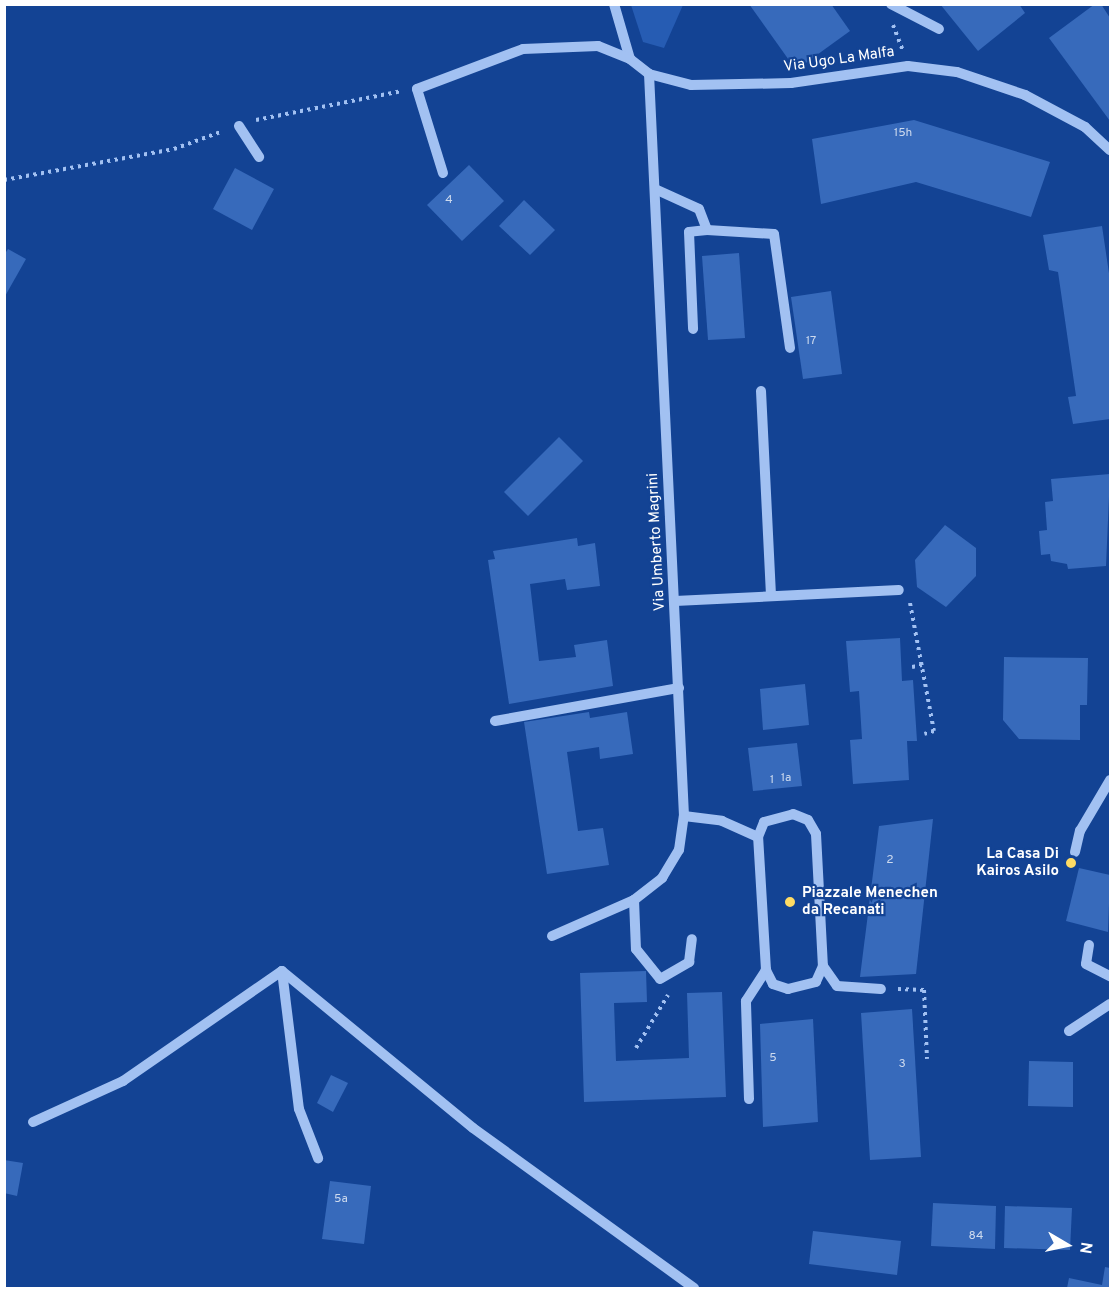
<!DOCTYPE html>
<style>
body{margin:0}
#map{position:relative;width:1115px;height:1293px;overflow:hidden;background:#134394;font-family:Overpass,sans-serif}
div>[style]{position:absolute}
.green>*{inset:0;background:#265cb3}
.building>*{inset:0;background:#376abb}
.path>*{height:4px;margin-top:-2px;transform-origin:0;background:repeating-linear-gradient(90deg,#a2c1f2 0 3px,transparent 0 7.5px)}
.minor>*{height:10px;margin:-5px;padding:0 5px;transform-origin:5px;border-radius:5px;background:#a2c1f2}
.dots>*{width:16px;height:16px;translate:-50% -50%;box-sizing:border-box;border:3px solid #134394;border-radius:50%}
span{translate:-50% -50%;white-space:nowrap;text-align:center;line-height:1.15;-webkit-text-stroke:4.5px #134394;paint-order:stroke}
.number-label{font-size:12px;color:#cddaee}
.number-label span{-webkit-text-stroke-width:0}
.street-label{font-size:15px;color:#fff}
.poi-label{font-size:15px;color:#fff;font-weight:700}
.right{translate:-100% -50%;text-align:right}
.left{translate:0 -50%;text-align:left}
.frame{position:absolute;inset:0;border:6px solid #fff;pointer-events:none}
.north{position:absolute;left:1037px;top:1215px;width:60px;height:60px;-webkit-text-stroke:4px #134394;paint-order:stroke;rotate:99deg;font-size:16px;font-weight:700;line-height:24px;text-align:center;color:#fff}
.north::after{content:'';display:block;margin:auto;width:21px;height:27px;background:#fff;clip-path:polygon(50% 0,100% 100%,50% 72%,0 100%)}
</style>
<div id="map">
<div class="green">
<div style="clip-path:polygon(631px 5px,683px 5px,664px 48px,643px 42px)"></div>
</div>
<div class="building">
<div style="clip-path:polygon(749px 4px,831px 4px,850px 31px,796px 70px)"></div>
<div style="clip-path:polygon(940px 4px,1019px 4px,1025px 13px,978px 51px)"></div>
<div style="clip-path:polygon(1095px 4px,1101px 4px,1110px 18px,1110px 121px,1049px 38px)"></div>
<div style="clip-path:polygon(914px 120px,1050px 162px,1031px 217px,916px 182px,821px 204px,812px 139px)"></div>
<div style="clip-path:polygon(469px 165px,504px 201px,462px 241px,427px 205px)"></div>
<div style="clip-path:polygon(235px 168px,274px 189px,252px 230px,213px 209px)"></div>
<div style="clip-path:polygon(524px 200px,555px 230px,530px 255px,499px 226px)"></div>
<div style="clip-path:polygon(1102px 226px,1110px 280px,1110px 419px,1073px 424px,1068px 397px,1076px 396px,1058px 272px,1049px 270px,1043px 235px)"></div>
<div style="clip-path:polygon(8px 249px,26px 259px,4px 298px,4px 255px)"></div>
<div style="clip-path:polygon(739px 253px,745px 338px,708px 340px,702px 256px)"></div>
<div style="clip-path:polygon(831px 291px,842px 374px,803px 379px,791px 297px)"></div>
<div style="clip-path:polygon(559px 437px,583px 461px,528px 516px,504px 492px)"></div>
<div style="clip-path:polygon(1110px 474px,1106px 566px,1068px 569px,1067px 564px,1051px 561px,1050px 554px,1041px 555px,1039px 531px,1047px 530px,1045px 502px,1053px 501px,1051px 479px)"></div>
<div style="clip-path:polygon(945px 525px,976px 548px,976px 576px,946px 607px,917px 587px,915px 560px)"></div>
<div style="clip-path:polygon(577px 538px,578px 546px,595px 543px,600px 586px,567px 590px,565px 579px,530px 584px,539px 661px,576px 657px,574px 645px,607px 640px,613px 686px,509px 704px,488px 560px,495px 559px,493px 551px)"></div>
<div style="clip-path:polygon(900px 638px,902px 681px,913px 680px,917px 741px,907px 741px,909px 780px,853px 784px,850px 740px,862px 739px,859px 691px,850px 692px,846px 641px)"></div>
<div style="clip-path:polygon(1004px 657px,1088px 658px,1087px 705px,1080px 705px,1080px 740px,1019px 739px,1003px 720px)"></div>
<div style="clip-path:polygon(805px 684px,809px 725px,763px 730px,760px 689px)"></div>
<div style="clip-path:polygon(589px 712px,590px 718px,627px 712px,633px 754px,600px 759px,599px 747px,567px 752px,578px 831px,603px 828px,609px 865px,547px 874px,524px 722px)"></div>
<div style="clip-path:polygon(797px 743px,802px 786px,753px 791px,748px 748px)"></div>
<div style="clip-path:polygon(933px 819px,916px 974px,860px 977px,879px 826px)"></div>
<div style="clip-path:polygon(1079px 868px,1110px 875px,1108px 932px,1066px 921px)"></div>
<div style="clip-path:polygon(646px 971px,647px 1002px,614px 1003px,616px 1061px,689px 1058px,687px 993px,722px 992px,726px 1097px,584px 1102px,580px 973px)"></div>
<div style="clip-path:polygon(912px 1009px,921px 1157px,870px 1160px,861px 1013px)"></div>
<div style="clip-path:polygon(813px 1019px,818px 1122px,763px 1127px,760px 1024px)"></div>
<div style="clip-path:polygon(1029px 1061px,1073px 1062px,1073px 1107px,1028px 1106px)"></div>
<div style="clip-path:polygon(331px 1075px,348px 1083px,333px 1112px,317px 1103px)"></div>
<div style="clip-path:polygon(4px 1160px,23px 1163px,17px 1196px,4px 1193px)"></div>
<div style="clip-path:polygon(330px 1181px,371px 1186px,364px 1244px,322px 1239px)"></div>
<div style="clip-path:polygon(933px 1203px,996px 1206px,995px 1249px,931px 1246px)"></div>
<div style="clip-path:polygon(1005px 1206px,1072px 1208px,1070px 1250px,1004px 1248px)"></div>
<div style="clip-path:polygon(813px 1231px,901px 1241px,897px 1275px,809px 1264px)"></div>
<div style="clip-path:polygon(1105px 1267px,1110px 1268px,1110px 1288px,1067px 1288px,1069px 1278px,1102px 1285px)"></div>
</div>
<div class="path">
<div style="left:893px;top:25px;width:26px;rotate:69deg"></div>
<div style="left:256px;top:120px;width:149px;rotate:-11.2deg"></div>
<div style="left:4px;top:180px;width:173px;rotate:-10.3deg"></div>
<div style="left:174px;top:149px;width:52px;rotate:-20.2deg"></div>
<div style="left:910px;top:603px;width:130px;rotate:79.4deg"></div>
<div style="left:934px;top:731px;width:10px;rotate:163deg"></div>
<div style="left:912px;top:667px;width:10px;rotate:-11deg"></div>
<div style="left:898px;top:989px;width:26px;rotate:2deg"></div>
<div style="left:924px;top:990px;width:69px;rotate:87.5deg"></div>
<div style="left:636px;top:1048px;width:62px;rotate:-58.9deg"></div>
</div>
<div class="minor">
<div style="left:614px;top:4px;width:57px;rotate:73.8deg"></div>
<div style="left:891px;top:4px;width:54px;rotate:27.5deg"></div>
<div style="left:239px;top:126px;width:37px;rotate:57deg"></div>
<div style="left:443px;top:173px;width:88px;rotate:-107.2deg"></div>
<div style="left:417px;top:89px;width:113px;rotate:-20.7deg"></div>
<div style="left:523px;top:49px;width:75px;rotate:-2.3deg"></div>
<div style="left:598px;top:46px;width:35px;rotate:22deg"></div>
<div style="left:630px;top:59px;width:24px;rotate:38deg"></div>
<div style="left:649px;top:74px;width:43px;rotate:14.7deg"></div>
<div style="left:691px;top:85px;width:100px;rotate:-1.1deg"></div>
<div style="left:791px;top:83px;width:118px;rotate:-8.3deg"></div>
<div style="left:908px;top:66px;width:49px;rotate:7deg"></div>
<div style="left:957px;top:72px;width:72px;rotate:18.7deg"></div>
<div style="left:1025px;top:95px;width:68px;rotate:28.1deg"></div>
<div style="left:1085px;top:127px;width:34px;rotate:43deg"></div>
<div style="left:655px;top:189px;width:48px;rotate:24.4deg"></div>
<div style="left:699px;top:209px;width:22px;rotate:69deg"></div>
<div style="left:707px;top:230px;width:18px;rotate:174deg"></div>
<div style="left:689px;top:232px;width:97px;rotate:87.6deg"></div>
<div style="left:707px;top:230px;width:67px;rotate:3.4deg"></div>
<div style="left:774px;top:234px;width:115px;rotate:82deg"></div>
<div style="left:761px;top:391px;width:205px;rotate:87.2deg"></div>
<div style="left:675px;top:601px;width:224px;rotate:-2.8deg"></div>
<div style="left:495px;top:721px;width:187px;rotate:-10.2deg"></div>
<div style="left:793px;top:814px;width:16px;rotate:22deg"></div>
<div style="left:808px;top:820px;width:16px;rotate:60deg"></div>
<div style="left:816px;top:834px;width:132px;rotate:87deg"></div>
<div style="left:823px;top:966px;width:17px;rotate:114deg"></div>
<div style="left:816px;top:982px;width:29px;rotate:166deg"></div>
<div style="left:788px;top:989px;width:16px;rotate:-162deg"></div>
<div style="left:773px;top:984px;width:16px;rotate:-117deg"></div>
<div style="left:766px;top:970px;width:133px;rotate:-93.4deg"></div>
<div style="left:758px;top:837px;width:16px;rotate:-68deg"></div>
<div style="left:764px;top:822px;width:30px;rotate:-15deg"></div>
<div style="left:684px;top:816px;width:38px;rotate:7deg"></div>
<div style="left:722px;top:821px;width:39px;rotate:24deg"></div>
<div style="left:1075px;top:852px;width:22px;rotate:-77deg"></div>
<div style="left:1080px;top:831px;width:59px;rotate:-59.5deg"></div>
<div style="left:634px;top:900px;width:49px;rotate:87.7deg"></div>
<div style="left:636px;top:949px;width:38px;rotate:51deg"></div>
<div style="left:660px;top:979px;width:34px;rotate:-30deg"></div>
<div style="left:689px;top:962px;width:23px;rotate:-83deg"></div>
<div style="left:552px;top:936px;width:90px;rotate:-23.7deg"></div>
<div style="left:634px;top:900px;width:36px;rotate:-38deg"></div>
<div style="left:662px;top:878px;width:33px;rotate:-59deg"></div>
<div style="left:679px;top:850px;width:34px;rotate:-82deg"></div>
<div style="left:684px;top:816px;width:743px;rotate:-92.7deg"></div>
<div style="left:1089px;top:945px;width:19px;rotate:99deg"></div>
<div style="left:1086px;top:964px;width:27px;rotate:27deg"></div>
<div style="left:823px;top:966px;width:24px;rotate:55deg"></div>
<div style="left:837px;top:986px;width:44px;rotate:3.9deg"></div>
<div style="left:282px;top:971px;width:139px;rotate:83deg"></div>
<div style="left:299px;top:1109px;width:53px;rotate:68.8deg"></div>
<div style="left:1069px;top:1031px;width:49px;rotate:-33.4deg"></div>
<div style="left:749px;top:1099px;width:98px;rotate:-91.8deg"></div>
<div style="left:746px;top:1001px;width:37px;rotate:-57deg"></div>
<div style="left:33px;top:1122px;width:99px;rotate:-24.5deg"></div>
<div style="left:123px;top:1081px;width:193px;rotate:-34.7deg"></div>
<div style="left:282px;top:971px;width:247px;rotate:39.4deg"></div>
<div style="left:473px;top:1128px;width:273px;rotate:35.9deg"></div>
</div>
<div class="dots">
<div style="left:1071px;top:863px;background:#ffdc64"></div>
<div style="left:790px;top:902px;background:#ffdc64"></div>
</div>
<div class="number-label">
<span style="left:903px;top:134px">15h</span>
<span style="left:449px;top:201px">4</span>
<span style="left:811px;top:342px">17</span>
<span style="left:786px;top:779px">1a</span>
<span style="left:772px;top:781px">1</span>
<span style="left:890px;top:861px">2</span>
<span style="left:773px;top:1059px">5</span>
<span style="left:902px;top:1065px">3</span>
<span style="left:341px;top:1200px">5a</span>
<span style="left:976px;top:1237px">84</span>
</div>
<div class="street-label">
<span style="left:839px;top:60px;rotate:-8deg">Via Ugo La Malfa</span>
<span style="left:657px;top:542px;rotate:-93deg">Via Umberto Magrini</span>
</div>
<div class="poi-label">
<span class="right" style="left:1059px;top:863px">La Casa Di<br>Kairos Asilo</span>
<span class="left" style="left:802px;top:902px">Piazzale Menechen<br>da Recanati</span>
</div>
<div class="frame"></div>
<div class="north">N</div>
</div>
